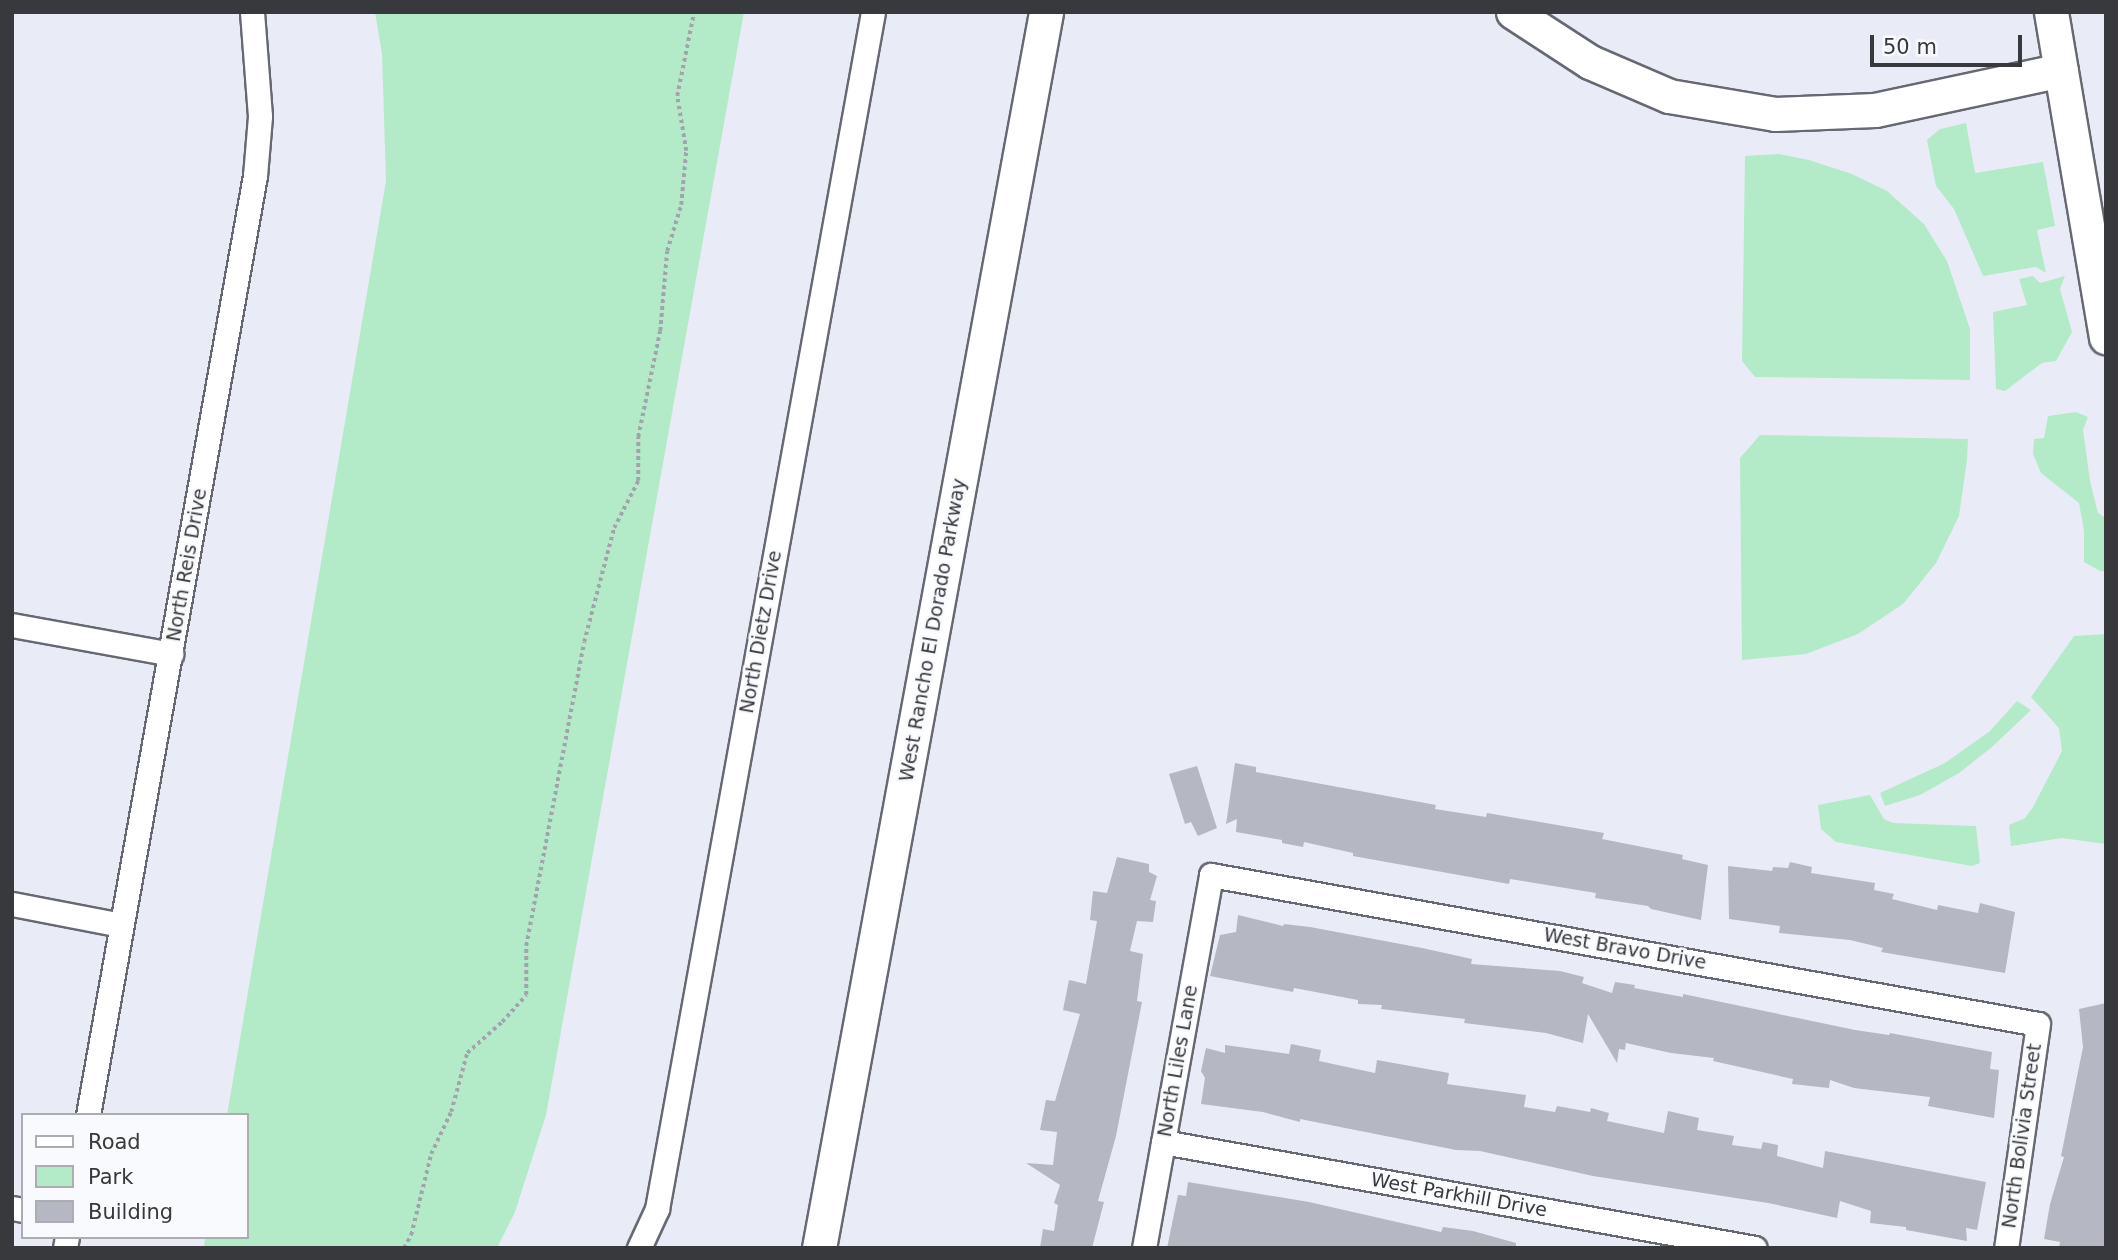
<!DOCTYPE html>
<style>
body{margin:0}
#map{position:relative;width:2118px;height:1260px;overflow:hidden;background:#e9ecf6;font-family:"DejaVu Sans",sans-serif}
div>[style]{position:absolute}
.green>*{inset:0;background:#b3ebc9}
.building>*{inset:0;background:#b5b8c2}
.path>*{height:3.5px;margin-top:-1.75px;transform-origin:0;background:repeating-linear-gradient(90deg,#a2a4ab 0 3.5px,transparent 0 7px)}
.roads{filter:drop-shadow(2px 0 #666971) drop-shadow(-2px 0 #666971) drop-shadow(0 2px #666971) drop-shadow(0 -2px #666971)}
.street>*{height:23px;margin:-11.5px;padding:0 11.5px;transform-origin:11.5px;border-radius:11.5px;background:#fff}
.secondary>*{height:33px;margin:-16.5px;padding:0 16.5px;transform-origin:16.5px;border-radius:16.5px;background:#fff}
span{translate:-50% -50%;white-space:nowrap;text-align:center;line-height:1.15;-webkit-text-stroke:5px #f9fafe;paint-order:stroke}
.street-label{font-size:19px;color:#38393c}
.frame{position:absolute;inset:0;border:14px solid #38393c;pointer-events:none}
.legend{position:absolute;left:21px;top:1113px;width:228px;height:126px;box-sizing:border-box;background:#f9fafe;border:2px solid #acadb0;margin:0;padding:9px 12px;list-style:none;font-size:21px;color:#38393c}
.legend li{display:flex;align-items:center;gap:14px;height:35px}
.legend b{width:35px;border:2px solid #acadb0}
.scale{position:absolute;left:1870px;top:35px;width:152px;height:32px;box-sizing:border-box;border:4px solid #38393c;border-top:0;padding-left:9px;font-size:21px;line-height:24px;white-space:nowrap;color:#38393c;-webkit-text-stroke:5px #f9fafe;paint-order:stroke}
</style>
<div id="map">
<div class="green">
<div style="clip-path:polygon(375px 12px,744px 12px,546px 1115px,515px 1212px,497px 1248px,204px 1248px,205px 1237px,247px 1237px,247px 1115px,227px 1115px,386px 181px,382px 54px)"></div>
<div style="clip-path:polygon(1966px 123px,1975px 173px,2043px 162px,2055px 226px,2037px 230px,2046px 273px,2036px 267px,1983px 276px,1954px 209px,1936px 186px,1927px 140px,1940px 129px)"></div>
<div style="clip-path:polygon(1779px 154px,1809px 160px,1852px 174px,1887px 191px,1924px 224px,1947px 261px,1970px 329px,1970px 380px,1755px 377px,1742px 361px,1745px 156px)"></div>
<div style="clip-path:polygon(2033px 276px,2040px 283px,2065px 276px,2060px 289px,2072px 332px,2056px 361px,2042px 363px,2005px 391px,1996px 389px,1993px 312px,2027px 305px,2019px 279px)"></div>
<div style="clip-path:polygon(2076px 412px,2088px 417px,2083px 430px,2090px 481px,2098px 513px,2106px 518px,2106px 571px,2100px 571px,2084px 562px,2084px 531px,2079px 503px,2041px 473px,2033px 454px,2034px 439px,2044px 438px,2048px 416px)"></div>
<div style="clip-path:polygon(1760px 435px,1968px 439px,1967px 460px,1959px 516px,1936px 563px,1903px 604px,1858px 634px,1806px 654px,1742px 660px,1740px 458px)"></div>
<div style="clip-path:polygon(2106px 634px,2106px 844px,2062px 838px,2011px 846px,2009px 825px,2025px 818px,2033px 807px,2062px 751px,2059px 728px,2031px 697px,2074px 636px)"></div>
<div style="clip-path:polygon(2017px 701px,2031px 710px,1992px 747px,1959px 773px,1920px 795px,1885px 806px,1880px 793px,1945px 763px,1990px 731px)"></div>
<div style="clip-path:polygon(1870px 795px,1884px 819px,1893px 823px,1976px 826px,1980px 863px,1972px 866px,1836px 842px,1821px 829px,1818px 805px)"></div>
</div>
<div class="building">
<div style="clip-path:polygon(1235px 763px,1256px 767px,1256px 772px,1436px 805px,1435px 809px,1486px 817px,1487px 813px,1604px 833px,1602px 839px,1683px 855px,1682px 859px,1708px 865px,1701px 920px,1651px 909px,1648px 906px,1595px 898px,1596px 893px,1510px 879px,1509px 884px,1353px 856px,1353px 853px,1304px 842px,1303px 847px,1282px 843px,1282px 840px,1236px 832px,1237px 819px,1226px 824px)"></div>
<div style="clip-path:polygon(1197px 766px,1217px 828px,1198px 836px,1191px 822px,1185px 824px,1169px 774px)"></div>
<div style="clip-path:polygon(1117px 857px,1149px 864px,1149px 872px,1157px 876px,1150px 900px,1156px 901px,1153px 922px,1137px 921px,1130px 951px,1143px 954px,1137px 1001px,1142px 1002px,1116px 1136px,1098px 1201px,1104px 1202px,1092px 1248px,1040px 1248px,1043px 1229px,1054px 1231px,1058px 1205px,1054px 1203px,1060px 1185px,1026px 1163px,1053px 1165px,1057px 1132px,1040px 1130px,1046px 1100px,1055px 1101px,1080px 1014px,1063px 1010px,1069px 980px,1086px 984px,1097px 921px,1090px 920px,1093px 891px,1107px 893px)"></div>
<div style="clip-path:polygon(1790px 862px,1812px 867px,1811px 873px,1875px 883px,1874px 890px,1894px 894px,1892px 899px,1937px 910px,1938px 905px,1978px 913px,1980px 903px,2015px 912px,2005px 973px,1881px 952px,1883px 948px,1850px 940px,1779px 933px,1780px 926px,1729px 919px,1728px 866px,1772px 871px,1773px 867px,1788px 868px)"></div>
<div style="clip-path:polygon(1238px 915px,1283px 926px,1284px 924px,1310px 927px,1422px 948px,1472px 959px,1471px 964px,1560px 971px,1584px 977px,1582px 983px,1612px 993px,1615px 982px,1635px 985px,1634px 988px,1683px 997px,1683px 994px,1855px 1030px,1889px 1035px,1890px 1033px,1992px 1052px,1990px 1069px,1999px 1070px,1994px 1118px,1928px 1106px,1930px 1097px,1854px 1088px,1830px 1080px,1829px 1088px,1792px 1084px,1793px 1079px,1713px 1061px,1714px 1058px,1671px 1053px,1626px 1043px,1625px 1050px,1619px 1049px,1617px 1063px,1588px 1014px,1583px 1043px,1546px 1033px,1464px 1023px,1465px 1019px,1381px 1009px,1382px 1005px,1358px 1004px,1358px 1000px,1294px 988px,1293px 992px,1210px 976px,1220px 935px,1236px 932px)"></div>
<div style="clip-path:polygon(2106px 1003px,2106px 1248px,2059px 1248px,2060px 1242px,2044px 1239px,2050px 1204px,2064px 1157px,2061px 1156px,2083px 1047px,2079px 1009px)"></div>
<div style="clip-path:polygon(1291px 1044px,1321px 1050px,1319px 1061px,1375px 1073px,1377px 1060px,1449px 1073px,1447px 1084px,1526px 1095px,1524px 1107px,1555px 1112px,1557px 1106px,1590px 1112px,1591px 1108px,1609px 1113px,1607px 1121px,1664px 1133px,1668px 1111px,1699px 1118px,1697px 1130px,1734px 1136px,1732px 1145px,1761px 1149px,1763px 1142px,1778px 1145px,1777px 1156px,1823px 1168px,1825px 1151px,1986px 1182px,1977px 1230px,1966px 1228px,1967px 1241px,1906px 1230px,1906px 1227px,1870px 1223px,1871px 1211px,1840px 1201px,1837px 1218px,1768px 1203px,1593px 1176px,1480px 1151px,1456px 1150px,1300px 1119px,1300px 1122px,1263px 1112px,1201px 1104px,1205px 1078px,1201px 1071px,1206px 1048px,1225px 1053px,1225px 1045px,1289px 1054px)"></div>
<div style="clip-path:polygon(1188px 1182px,1309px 1202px,1441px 1232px,1443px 1227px,1473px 1231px,1516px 1243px,1516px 1248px,1167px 1248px,1178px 1195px,1186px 1196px)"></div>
</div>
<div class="path">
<div style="left:404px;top:1248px;width:15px;rotate:-62deg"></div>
<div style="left:411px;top:1235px;width:83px;rotate:-76.1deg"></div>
<div style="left:431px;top:1154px;width:47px;rotate:-64.5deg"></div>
<div style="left:451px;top:1112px;width:61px;rotate:-74.8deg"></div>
<div style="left:467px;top:1053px;width:47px;rotate:-41.5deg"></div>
<div style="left:502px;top:1022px;width:36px;rotate:-48deg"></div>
<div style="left:526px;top:995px;width:49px;rotate:-90deg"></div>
<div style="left:526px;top:946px;width:309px;rotate:-79.2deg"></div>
<div style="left:584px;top:642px;width:118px;rotate:-75.3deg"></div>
<div style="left:614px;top:528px;width:53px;rotate:-62.9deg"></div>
<div style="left:638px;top:481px;width:44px;rotate:-90deg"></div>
<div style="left:638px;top:437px;width:108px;rotate:-78.3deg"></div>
<div style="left:660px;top:331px;width:80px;rotate:-85deg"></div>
<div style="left:667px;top:251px;width:48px;rotate:-73.1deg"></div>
<div style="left:681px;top:205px;width:54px;rotate:-84.7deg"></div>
<div style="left:686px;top:151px;width:56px;rotate:-99.3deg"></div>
<div style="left:677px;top:96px;width:86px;rotate:-78.6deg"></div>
</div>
<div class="roads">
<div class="street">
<div style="left:12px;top:625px;width:162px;rotate:10.3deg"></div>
<div style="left:12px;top:904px;width:111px;rotate:10.9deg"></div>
<div style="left:88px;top:1115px;width:954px;rotate:-79.92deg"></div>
<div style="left:255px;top:176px;width:60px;rotate:-85.2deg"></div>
<div style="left:260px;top:116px;width:104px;rotate:-94.4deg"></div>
<div style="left:1163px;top:1142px;width:601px;rotate:10.15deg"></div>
<div style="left:12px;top:1208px;width:11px;rotate:10deg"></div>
<div style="left:65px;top:1248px;width:11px;rotate:-80deg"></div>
<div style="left:639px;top:1248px;width:43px;rotate:-65.2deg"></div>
<div style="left:657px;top:1209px;width:1216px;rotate:-79.77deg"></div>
<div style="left:1144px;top:1248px;width:379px;rotate:-79.8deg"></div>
<div style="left:1211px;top:875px;width:840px;rotate:10.21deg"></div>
<div style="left:2038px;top:1024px;width:226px;rotate:98.1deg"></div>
</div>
<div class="secondary">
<div style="left:1513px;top:12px;width:92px;rotate:33deg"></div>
<div style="left:1590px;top:62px;width:86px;rotate:23.3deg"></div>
<div style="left:1669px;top:96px;width:108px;rotate:9.6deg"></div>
<div style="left:1775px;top:114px;width:100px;rotate:-2.3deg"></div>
<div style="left:1875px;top:110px;width:190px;rotate:-12.1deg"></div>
<div style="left:2051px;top:12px;width:330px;rotate:80.4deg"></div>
<div style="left:819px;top:1248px;width:1257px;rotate:-79.59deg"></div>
</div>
</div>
<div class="street-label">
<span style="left:187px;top:565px;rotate:-80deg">North Reis Drive</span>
<span style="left:933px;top:630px;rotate:-80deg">West Rancho El Dorado Parkway</span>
<span style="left:761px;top:632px;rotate:-80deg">North Dietz Drive</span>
<span style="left:1625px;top:949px;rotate:10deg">West Bravo Drive</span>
<span style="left:1178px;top:1061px;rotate:-80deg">North Liles Lane</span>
<span style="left:2022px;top:1136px;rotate:-82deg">North Bolivia Street</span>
<span style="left:1459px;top:1195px;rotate:10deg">West Parkhill Drive</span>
</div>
<div class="frame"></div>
<ul class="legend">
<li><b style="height:9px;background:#fff"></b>Road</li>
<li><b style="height:19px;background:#b3ebc9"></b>Park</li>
<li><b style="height:19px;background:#b5b8c2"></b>Building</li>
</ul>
<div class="scale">50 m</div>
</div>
